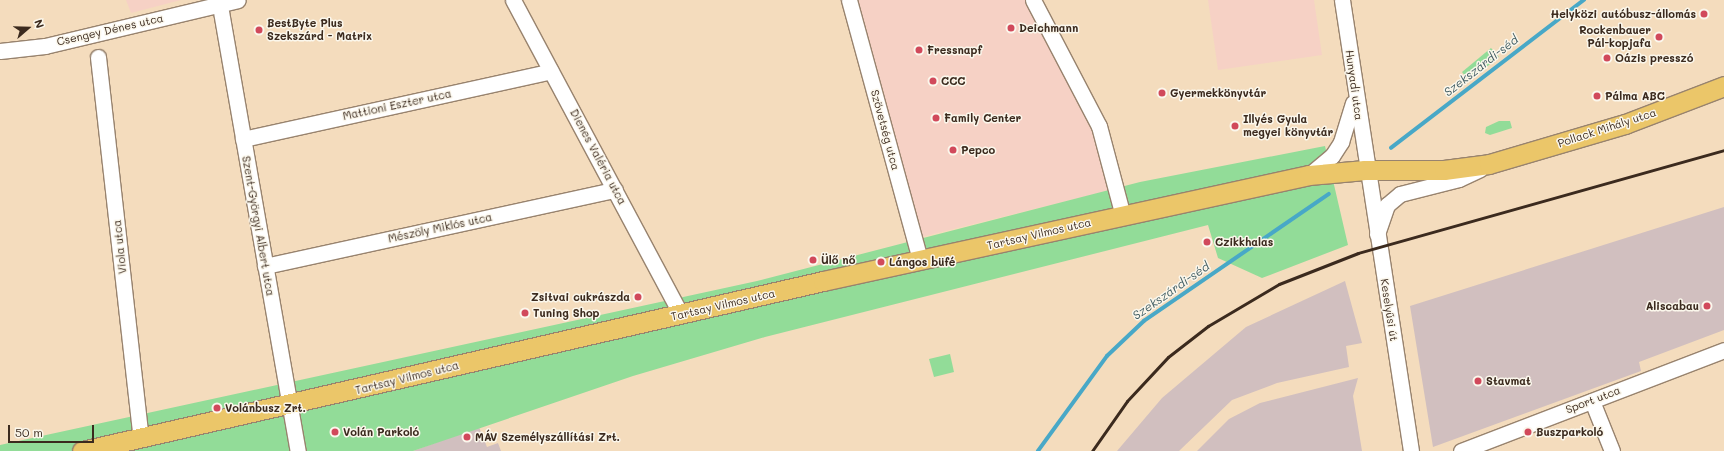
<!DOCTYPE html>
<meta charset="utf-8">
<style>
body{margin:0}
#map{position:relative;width:1724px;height:451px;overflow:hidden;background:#f4dcbd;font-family:Mali,sans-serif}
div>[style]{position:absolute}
.built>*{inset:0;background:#f6d1c5}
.industrial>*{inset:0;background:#d1bfbf}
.green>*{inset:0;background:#92dc98}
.stream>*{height:3.5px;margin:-1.75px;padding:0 1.75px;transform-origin:1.75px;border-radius:1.75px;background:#48a8c7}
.roads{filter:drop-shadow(1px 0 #98836e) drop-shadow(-1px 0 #98836e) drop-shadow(0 1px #98836e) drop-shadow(0 -1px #98836e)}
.minor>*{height:15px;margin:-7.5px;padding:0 7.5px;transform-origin:7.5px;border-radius:7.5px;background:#fff}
.major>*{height:19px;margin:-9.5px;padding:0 9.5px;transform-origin:9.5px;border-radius:9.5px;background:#ebc669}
.rail>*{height:3px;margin:-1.5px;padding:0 1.5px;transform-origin:1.5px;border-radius:1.5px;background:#3b2a1e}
.dots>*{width:11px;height:11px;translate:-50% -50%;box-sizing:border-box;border:2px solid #fbf7ec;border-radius:50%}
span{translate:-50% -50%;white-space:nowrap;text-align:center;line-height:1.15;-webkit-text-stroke:3px #fbf7ec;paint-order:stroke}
.poi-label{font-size:11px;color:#3b2a1e;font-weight:700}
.right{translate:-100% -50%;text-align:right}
.left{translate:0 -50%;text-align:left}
.street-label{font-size:11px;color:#3b2a1e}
.water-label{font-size:12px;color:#405c62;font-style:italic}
.north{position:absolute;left:8px;top:8px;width:40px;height:40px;-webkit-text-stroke:3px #fbf7ec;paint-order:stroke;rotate:70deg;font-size:11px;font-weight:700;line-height:16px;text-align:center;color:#3b2a1e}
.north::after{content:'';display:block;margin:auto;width:14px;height:18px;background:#3b2a1e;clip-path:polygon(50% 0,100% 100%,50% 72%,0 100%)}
.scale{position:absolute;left:8px;top:425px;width:86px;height:18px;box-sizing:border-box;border:2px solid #3b2a1e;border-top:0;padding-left:5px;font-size:12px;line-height:14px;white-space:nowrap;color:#3b2a1e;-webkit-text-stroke:3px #fbf7ec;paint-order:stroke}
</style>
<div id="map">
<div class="built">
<div style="clip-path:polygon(126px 0,181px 0,131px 13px)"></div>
<div style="clip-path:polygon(855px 0,1026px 0,1096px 133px,1111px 190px,917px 238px)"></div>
<div style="clip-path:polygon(1208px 0,1314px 0,1322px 55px,1218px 70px)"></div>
</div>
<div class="industrial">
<div style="clip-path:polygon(1724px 207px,1724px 330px,1639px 362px,1641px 371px,1433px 447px,1410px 306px)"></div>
<div style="clip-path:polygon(1345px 281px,1362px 343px,1346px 346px,1349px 367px,1277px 383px,1232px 400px,1179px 451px,1117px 451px,1162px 398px,1246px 327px)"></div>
<div style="clip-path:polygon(1358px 378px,1353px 396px,1362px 451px,1197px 451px,1229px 419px,1260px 403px)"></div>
<div style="clip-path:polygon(479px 427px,487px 447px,498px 443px,501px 451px,413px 451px)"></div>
</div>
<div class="green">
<div style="clip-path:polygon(1491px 48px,1499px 57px,1469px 81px,1462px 72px)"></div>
<div style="clip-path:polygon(1499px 121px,1510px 121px,1512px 128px,1490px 135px,1485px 133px,1486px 127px)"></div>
<div style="clip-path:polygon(1325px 146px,1348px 245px,1262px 278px,1218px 258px,1208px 225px,765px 337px,633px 376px,413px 451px,0 451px,0 445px,757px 281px,1140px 182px)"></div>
<div style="clip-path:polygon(950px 354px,954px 372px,934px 377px,929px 359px)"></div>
</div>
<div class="stream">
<div style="left:1391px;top:148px;width:243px;rotate:-37.5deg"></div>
<div style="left:1038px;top:451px;width:117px;rotate:-54deg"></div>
<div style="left:1107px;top:356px;width:51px;rotate:-43.4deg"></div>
<div style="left:1144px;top:321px;width:224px;rotate:-34.5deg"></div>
</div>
<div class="roads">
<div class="minor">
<div style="left:219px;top:0;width:458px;rotate:80.1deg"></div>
<div style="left:513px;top:0;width:357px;rotate:61.9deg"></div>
<div style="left:849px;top:0;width:270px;rotate:74.7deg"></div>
<div style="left:1033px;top:0;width:142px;rotate:62.4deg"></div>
<div style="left:1099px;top:126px;width:93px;rotate:75.1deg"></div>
<div style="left:1342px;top:0;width:456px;rotate:81.3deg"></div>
<div style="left:0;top:51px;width:45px;rotate:-6.3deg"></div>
<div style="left:45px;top:46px;width:198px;rotate:-13.4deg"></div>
<div style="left:98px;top:57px;width:383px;rotate:83.6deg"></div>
<div style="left:243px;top:139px;width:315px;rotate:-12.4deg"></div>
<div style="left:1309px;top:175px;width:30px;rotate:-40deg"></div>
<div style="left:1332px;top:156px;width:17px;rotate:-57deg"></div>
<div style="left:1341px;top:142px;width:41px;rotate:-72.9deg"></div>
<div style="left:1377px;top:234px;width:31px;rotate:-71deg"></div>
<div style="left:1387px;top:205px;width:17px;rotate:-40deg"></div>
<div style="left:1400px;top:194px;width:61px;rotate:-14.3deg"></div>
<div style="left:1459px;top:179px;width:23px;rotate:-25deg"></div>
<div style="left:265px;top:266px;width:358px;rotate:-12.3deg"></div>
<div style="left:1592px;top:401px;width:54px;rotate:68.2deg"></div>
<div style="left:1461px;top:451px;width:282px;rotate:-21deg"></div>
</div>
<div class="major">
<div style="left:82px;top:451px;width:760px;rotate:-12.92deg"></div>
<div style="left:823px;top:281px;width:497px;rotate:-12.3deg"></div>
<div style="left:1309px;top:175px;width:56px;rotate:-5.1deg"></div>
<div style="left:1365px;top:170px;width:79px"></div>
<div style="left:1444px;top:170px;width:45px;rotate:-7.6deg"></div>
<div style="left:1489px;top:164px;width:142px;rotate:-16.4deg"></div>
<div style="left:1625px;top:124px;width:106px;rotate:-21deg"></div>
</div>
</div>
<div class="rail">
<div style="left:1092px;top:451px;width:61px;rotate:-55deg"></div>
<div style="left:1127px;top:401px;width:60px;rotate:-47deg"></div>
<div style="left:1168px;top:357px;width:51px;rotate:-37.8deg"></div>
<div style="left:1208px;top:326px;width:82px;rotate:-30.6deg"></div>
<div style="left:1279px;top:284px;width:85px;rotate:-21.4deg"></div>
<div style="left:1358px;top:253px;width:380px;rotate:-15.7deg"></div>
</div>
<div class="dots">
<div style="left:1704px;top:14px;background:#d1495b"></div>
<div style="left:1011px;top:28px;background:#d1495b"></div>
<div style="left:259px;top:30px;background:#d1495b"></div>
<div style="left:1659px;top:37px;background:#d1495b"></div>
<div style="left:919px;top:50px;background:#d1495b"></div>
<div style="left:1607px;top:58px;background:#d1495b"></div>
<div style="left:933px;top:81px;background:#d1495b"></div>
<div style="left:1162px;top:93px;background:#d1495b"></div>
<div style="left:1597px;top:96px;background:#d1495b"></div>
<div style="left:936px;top:118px;background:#d1495b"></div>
<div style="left:1235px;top:126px;background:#d1495b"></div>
<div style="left:953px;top:150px;background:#d1495b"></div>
<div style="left:1207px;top:242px;background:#d1495b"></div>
<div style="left:813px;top:260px;background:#d1495b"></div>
<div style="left:881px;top:262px;background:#d1495b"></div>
<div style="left:638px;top:297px;background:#d1495b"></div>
<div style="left:1707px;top:306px;background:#d1495b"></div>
<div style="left:525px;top:313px;background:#d1495b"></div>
<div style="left:1478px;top:381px;background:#d1495b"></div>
<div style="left:217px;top:408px;background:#d1495b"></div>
<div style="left:335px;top:432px;background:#d1495b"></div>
<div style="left:1528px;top:432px;background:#d1495b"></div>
<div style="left:467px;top:437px;background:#d1495b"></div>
</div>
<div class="poi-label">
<span class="right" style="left:1696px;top:14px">Helyközi autóbusz-állomás</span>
<span class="left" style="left:267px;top:30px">BestByte Plus<br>Szekszárd - Matrix</span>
<span class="left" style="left:1019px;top:28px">Deichmann</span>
<span class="right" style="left:1651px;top:37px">Rockenbauer<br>Pál-kopjafa</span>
<span class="left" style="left:927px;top:50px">Fressnapf</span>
<span class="left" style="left:1615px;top:58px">Oázis presszó</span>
<span class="left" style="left:941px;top:81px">CCC</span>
<span class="left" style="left:1170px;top:93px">Gyermekkönyvtár</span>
<span class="left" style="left:1605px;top:96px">Pálma ABC</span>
<span class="left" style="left:944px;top:118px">Family Center</span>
<span class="left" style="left:1243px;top:126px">Illyés Gyula<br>megyei könyvtár</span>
<span class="left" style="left:961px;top:150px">Pepco</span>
<span class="left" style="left:1215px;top:242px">Czikkhalas</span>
<span class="left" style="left:821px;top:260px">Ülő nő</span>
<span class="left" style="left:889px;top:262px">Lángos büfé</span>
<span class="right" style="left:630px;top:297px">Zsitvai cukrászda</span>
<span class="right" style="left:1699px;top:306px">Aliscabau</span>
<span class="left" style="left:533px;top:313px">Tuning Shop</span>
<span class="left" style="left:1486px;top:381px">Stavmat</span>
<span class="left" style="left:225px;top:408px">Volánbusz Zrt.</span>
<span class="left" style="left:343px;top:432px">Volán Parkoló</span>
<span class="left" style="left:1536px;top:432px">Buszparkoló</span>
<span class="left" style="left:475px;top:437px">MÁV Személyszállítási Zrt.</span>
</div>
<div class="street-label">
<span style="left:110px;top:30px;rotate:-13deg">Csengey Dénes utca</span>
<span style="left:1354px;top:85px;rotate:82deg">Hunyadi utca</span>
<span style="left:397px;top:105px;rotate:-12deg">Mattioni Eszter utca</span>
<span style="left:1607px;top:128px;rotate:-18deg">Pollack Mihály utca</span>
<span style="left:885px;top:130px;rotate:75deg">Szövetség utca</span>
<span style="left:598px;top:157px;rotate:62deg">Dienes Valéria utca</span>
<span style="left:258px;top:226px;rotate:80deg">Szent-Györgyi Albert utca</span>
<span style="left:440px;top:228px;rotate:-12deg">Mészöly Miklós utca</span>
<span style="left:1039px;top:234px;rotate:-13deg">Tartsay Vilmos utca</span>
<span style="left:120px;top:247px;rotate:-96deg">Viola utca</span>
<span style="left:723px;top:305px;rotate:-13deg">Tartsay Vilmos utca</span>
<span style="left:1389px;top:310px;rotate:81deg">Keselyűsi út</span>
<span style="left:407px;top:378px;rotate:-14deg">Tartsay Vilmos utca</span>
<span style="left:1593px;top:400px;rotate:-21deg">Sport utca</span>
</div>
<div class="water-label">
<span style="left:1481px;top:66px;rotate:-38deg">Szekszárdi-séd</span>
<span style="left:1171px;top:291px;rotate:-35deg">Szekszárdi-séd</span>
</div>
<div class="north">N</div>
<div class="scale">50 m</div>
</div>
